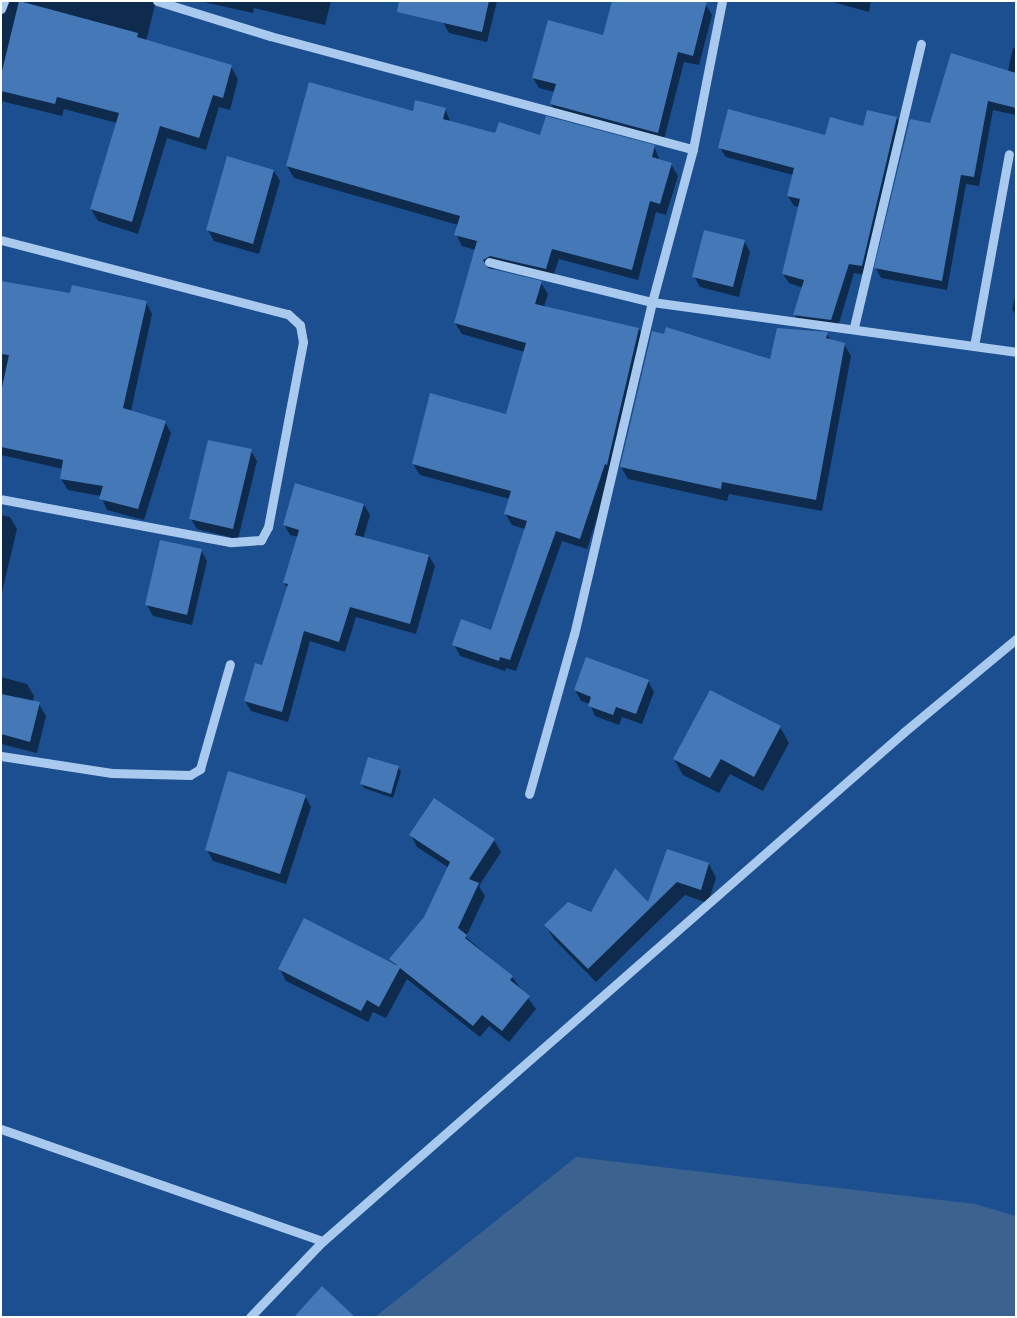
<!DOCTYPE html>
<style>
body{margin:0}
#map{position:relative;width:1017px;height:1318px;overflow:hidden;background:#1b4f8f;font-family:Raleway,sans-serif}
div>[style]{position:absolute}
.water>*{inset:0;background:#3c6290}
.shadow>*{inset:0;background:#0007}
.building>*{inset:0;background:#4478b7}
.minor>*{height:9px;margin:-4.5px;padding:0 4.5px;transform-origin:4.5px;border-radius:4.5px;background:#a9c9ee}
span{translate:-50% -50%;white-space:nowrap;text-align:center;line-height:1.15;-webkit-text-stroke:5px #1b4f8f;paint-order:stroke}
.frame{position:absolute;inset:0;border:2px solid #fff;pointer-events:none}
</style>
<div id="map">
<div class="water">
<div style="clip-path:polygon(576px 1157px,975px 1204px,1016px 1216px,1016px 1317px,375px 1317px)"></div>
</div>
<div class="shadow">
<div style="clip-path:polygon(1px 1px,156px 1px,146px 41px,231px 67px,238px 79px,230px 110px,219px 107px,206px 150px,167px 138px,138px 234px,98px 221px,91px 209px,117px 123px,64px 109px,62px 116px,1px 101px)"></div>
<div style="clip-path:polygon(199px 1px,331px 1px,325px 25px,254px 8px,253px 13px)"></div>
<div style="clip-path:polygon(448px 1px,497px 1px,487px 42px,449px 33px,443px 22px)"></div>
<div style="clip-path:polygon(829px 1px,871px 1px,869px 12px)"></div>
<div style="clip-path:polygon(706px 5px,712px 15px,699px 65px,684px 62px,663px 143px,557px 114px,551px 104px,555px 92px,539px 88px,533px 78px,604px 36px)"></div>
<div style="clip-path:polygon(1013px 48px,1016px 49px,1016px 115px,993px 110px,979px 186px,966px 184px,947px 290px,881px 278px,876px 268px,931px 125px,1008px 71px)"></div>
<div style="clip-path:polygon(445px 109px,451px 123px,496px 135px,654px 146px,660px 161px,671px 164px,678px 176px,666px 215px,656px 212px,638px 280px,559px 259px,552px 280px,497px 267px,491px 270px,541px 283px,548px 294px,544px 307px,639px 329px,645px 341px,611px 475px,587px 549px,562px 541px,516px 671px,506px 668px,505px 671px,460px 656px,454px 644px,492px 631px,525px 529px,512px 525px,505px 513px,510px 499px,420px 475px,413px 464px,507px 415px,525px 352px,462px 334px,455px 323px,476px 250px,462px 246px,456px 234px,458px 225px,294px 178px,287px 166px,413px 113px)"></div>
<div style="clip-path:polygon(897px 118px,902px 128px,867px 275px,854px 273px,837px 330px,800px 325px,795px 315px,803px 288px,789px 283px,783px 274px,799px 207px,794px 206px,788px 196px,793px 175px,726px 157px,720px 148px,826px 137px)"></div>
<div style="clip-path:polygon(274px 171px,280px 181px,259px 254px,214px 241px,208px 230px)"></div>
<div style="clip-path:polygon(744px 241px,750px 252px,739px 297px,700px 287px,694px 276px)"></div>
<div style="clip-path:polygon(1px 282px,71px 295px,146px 302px,152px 314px,131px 411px,165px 422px,171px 433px,144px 520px,107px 510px,101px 496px,68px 490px,61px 479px,63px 469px,1px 455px)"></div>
<div style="clip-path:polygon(1016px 293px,1016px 315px,1012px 309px)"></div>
<div style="clip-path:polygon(827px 334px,831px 341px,844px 344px,851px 356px,822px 511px,729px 494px,727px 501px,628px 479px,621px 467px,665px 335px,771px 360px)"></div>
<div style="clip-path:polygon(251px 451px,257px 461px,238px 539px,197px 529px,191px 519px)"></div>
<div style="clip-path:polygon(364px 505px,370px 515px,363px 539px,429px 556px,435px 566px,416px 634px,356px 617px,345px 652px,310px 641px,288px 722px,251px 711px,245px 701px,263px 667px,288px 589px,284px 583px,298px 537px,290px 535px,284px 524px)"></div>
<div style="clip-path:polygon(1px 515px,10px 517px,17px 529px,1px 596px)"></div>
<div style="clip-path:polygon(201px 550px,207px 561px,192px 625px,153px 616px,147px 605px)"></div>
<div style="clip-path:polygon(1px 677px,27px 684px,34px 696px,33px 702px,39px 704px,46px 716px,37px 753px,1px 744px)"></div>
<div style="clip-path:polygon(648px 681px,654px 692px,642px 724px,622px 717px,619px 725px,595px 716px,590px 704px,581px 701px,575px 690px)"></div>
<div style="clip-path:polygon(780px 727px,789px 743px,763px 791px,730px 774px,719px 793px,683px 775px,674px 759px)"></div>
<div style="clip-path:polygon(398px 767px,401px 772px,393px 798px,364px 788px,361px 783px)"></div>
<div style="clip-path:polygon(305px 796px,311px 807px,286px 884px,213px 861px,207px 850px)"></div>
<div style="clip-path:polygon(434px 800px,494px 840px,501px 852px,479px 886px,485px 896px,466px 937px,512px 977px,536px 1009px,509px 1042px,489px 1026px,480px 1037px,407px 979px,386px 1018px,373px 1012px,368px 1022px,286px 981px,280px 969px,395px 966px,391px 959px,425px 917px,449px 868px,417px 847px,411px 835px)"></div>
<div style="clip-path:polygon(668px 850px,709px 864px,716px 878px,708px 903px,685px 895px,596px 982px,554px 939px,546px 926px,649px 904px)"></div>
</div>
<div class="building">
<div style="clip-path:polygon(19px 1px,138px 33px,137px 37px,232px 65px,223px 98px,213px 95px,199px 138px,160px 126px,132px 222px,90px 209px,119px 113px,57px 97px,55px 104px,1px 91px,1px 75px)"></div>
<div style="clip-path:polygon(399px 1px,489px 1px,482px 32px,397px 12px)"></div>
<div style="clip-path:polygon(612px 1px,707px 1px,693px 56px,678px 52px,658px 133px,550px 104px,556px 84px,532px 78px,548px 20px,603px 35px)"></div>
<div style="clip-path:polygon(951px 53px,1016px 73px,1016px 108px,988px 101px,974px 177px,961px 175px,942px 281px,874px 268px,910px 119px,930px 123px)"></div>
<div style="clip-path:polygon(309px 82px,413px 111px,415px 100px,446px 108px,443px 119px,495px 133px,499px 122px,540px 135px,546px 116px,655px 145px,652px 157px,672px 163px,660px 204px,650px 201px,632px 270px,552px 249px,546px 269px,490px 256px,483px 260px,488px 268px,542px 281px,535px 304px,639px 328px,607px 465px,605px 464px,580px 539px,556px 531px,510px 660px,500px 657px,499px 661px,452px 645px,461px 619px,491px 630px,527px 521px,504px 514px,511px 491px,412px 464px,430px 393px,506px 414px,526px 343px,454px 323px,477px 241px,454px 235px,460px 216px,286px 166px)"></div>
<div style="clip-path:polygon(728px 109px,825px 135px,830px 117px,863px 126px,867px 110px,897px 117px,862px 266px,849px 264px,831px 320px,793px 315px,804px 280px,782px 274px,800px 199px,787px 196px,794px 168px,718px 148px)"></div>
<div style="clip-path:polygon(227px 156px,274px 170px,253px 244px,206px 230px)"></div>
<div style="clip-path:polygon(704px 230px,745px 240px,733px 287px,692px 277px)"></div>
<div style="clip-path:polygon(1px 281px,70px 293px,72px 285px,147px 301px,123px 408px,166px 421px,138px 509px,99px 499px,103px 486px,60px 479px,63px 460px,1px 447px,1px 392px,9px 355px,1px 354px)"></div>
<div style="clip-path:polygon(666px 327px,770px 359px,777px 328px,828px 332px,826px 338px,845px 343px,816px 500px,722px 482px,721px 489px,620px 467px,652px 331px,664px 334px)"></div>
<div style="clip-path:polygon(208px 440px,252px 449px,233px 529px,189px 519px)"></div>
<div style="clip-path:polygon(295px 483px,364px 504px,355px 535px,429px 555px,410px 624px,350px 607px,339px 642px,304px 631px,282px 712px,244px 701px,255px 663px,262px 665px,288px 584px,283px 583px,299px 530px,283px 525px)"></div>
<div style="clip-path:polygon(160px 540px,202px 549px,187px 615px,145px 605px)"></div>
<div style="clip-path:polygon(586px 657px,649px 680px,636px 714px,616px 707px,613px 715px,588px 706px,591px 697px,574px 690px)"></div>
<div style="clip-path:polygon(710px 690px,781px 726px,754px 777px,721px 759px,710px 778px,673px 759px)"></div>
<div style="clip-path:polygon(1px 694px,40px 702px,30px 742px,1px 734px)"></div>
<div style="clip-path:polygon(368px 757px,399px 766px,391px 794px,360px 784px)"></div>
<div style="clip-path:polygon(228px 771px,306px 795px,280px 874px,205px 850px)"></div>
<div style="clip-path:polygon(434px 798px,495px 839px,469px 879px,479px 883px,458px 928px,467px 935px,465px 938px,513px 976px,510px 980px,530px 996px,502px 1031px,482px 1015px,473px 1026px,400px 968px,379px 1007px,367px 1000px,361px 1011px,278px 969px,304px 918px,398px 966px,389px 959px,424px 917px,450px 862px,409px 835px)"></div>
<div style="clip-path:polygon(667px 849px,709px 863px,701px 890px,677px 882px,588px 969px,544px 925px,568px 902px,591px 912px,615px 868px,648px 902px)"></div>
<div style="clip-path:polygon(322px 1286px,355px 1317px,294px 1317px)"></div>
</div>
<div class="minor">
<div style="left:157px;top:1px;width:118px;rotate:17.2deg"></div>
<div style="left:270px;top:36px;width:438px;rotate:15deg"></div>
<div style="left:693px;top:149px;width:158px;rotate:105deg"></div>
<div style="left:652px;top:302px;width:367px;rotate:7.8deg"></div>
<div style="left:1px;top:9px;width:9px;rotate:-69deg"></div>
<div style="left:693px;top:149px;width:151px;rotate:-78.9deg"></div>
<div style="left:1px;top:240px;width:296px;rotate:14.5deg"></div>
<div style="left:288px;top:314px;width:16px;rotate:43deg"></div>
<div style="left:300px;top:325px;width:17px;rotate:80deg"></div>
<div style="left:303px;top:342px;width:188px;rotate:100.7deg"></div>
<div style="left:268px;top:527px;width:15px;rotate:118deg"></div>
<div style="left:261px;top:540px;width:31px;rotate:176deg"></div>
<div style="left:230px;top:542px;width:233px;rotate:-169.4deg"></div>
<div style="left:489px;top:262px;width:168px;rotate:13.8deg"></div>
<div style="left:652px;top:302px;width:341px;rotate:103.2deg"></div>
<div style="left:574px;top:634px;width:166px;rotate:105.7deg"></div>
<div style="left:854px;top:327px;width:291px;rotate:-76.7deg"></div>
<div style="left:974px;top:346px;width:195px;rotate:-79.7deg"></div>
<div style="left:1px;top:756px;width:112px;rotate:8.7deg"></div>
<div style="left:112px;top:773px;width:78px;rotate:1.5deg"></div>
<div style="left:190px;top:775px;width:12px;rotate:-31deg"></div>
<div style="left:200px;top:769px;width:109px;rotate:-74.1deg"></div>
<div style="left:1px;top:1129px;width:341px;rotate:19.2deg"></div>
<div style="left:250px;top:1317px;width:105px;rotate:-46.2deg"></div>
<div style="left:323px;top:1241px;width:772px;rotate:-41.22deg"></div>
<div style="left:904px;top:732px;width:146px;rotate:-39.7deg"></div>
</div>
<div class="frame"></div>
</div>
